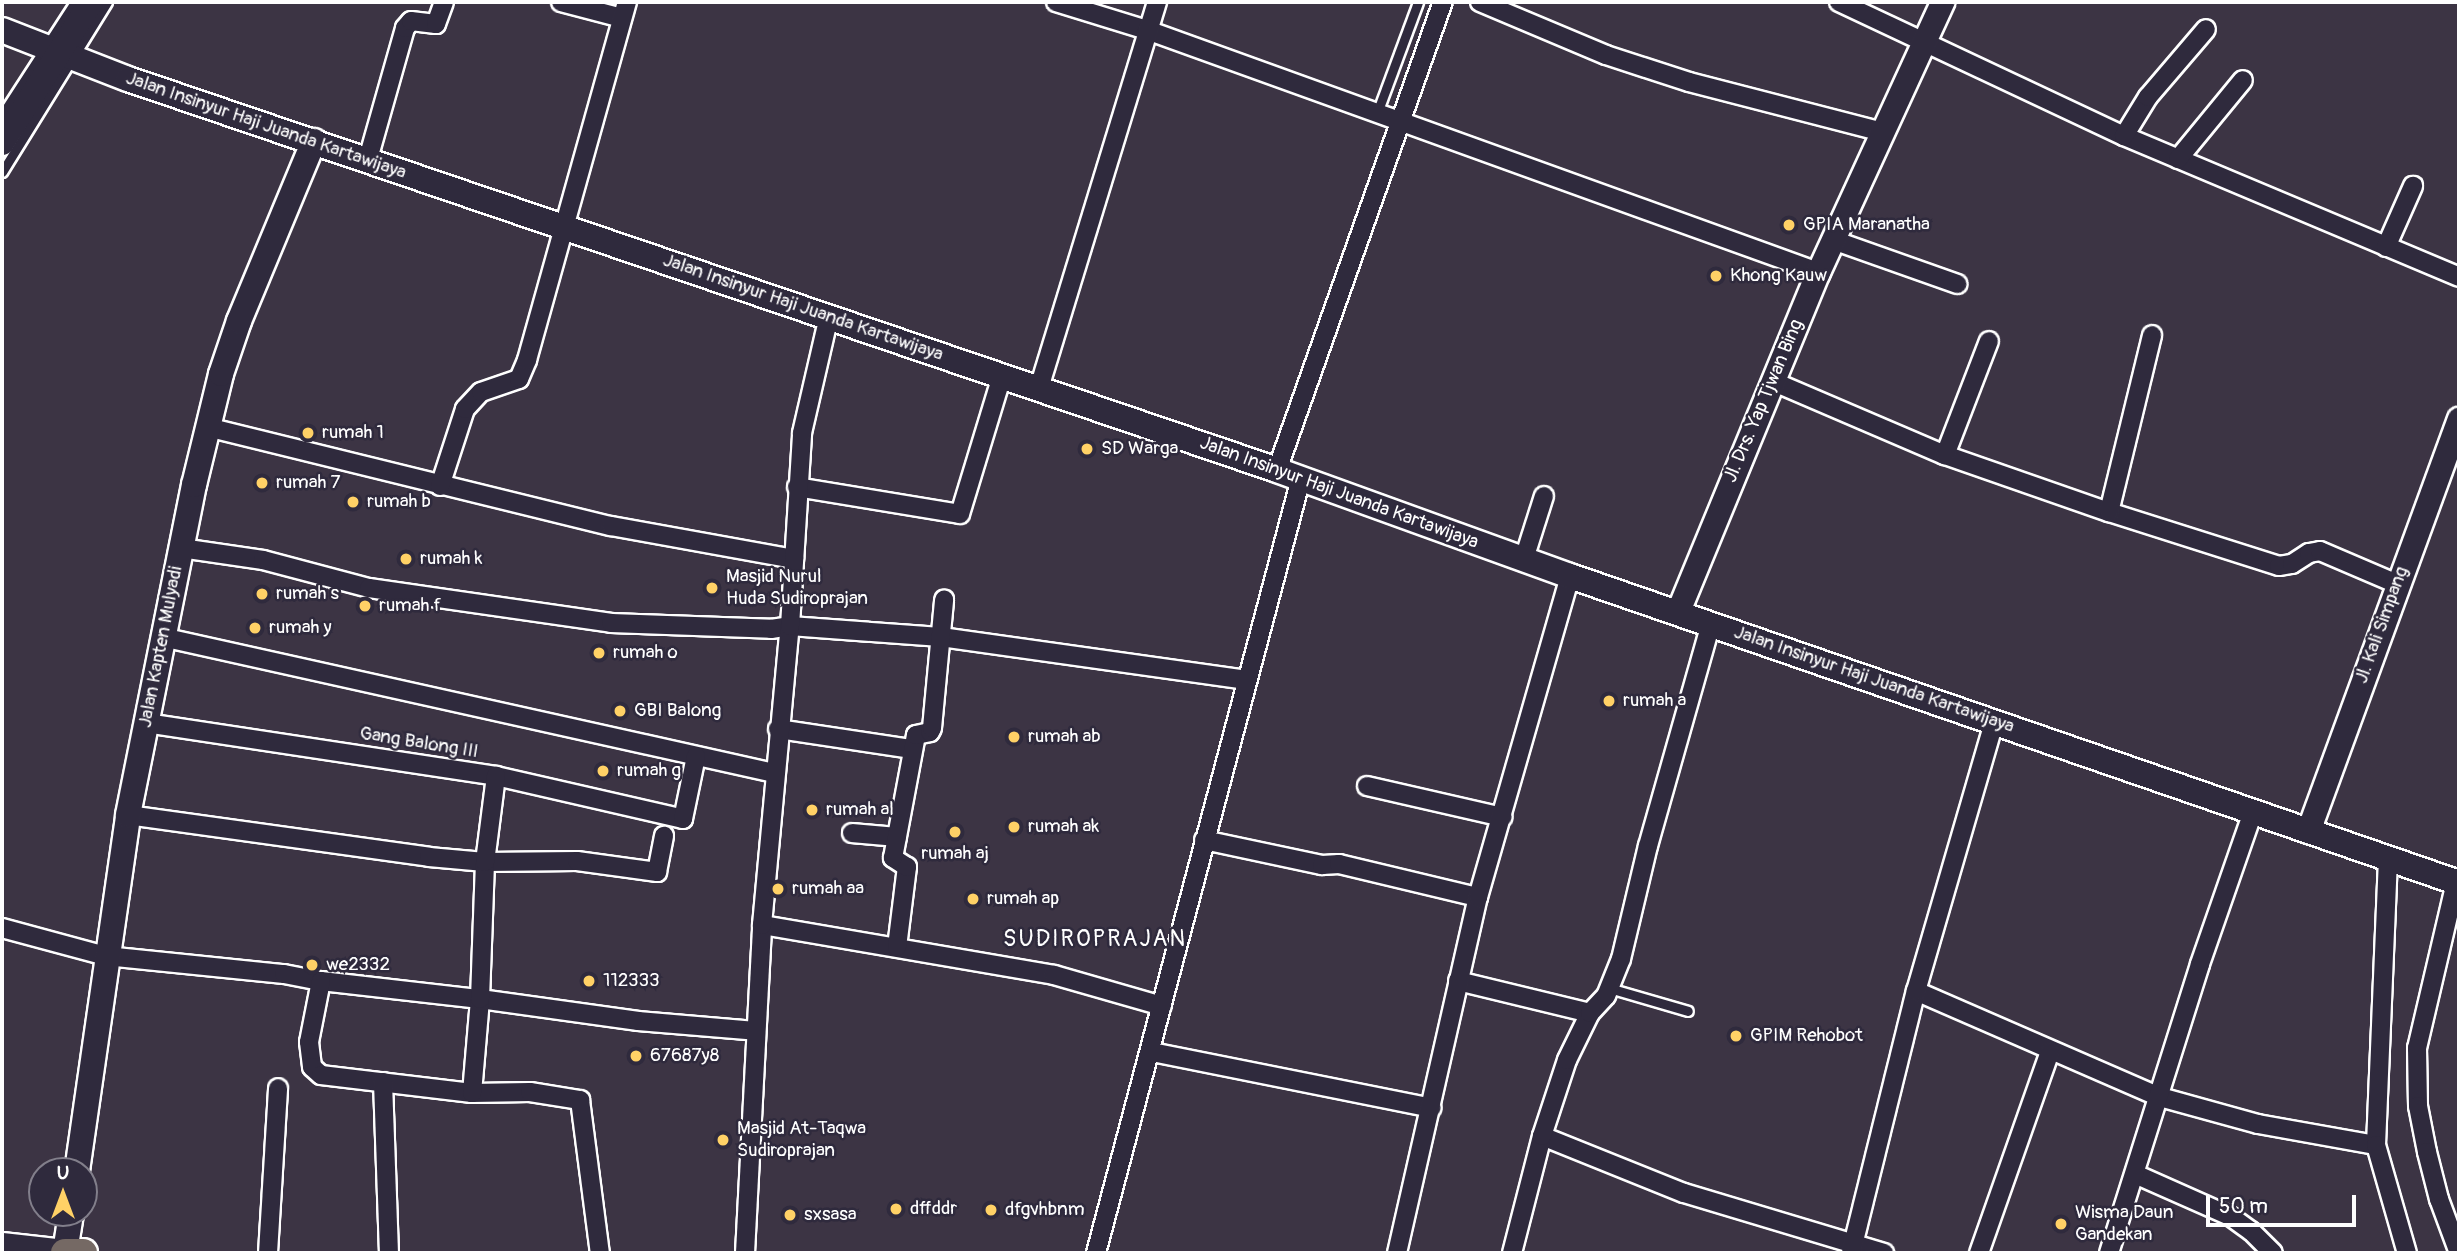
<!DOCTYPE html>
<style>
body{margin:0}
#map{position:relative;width:2461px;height:1255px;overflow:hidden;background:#3c3444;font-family:Pangolin,sans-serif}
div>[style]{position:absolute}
.roads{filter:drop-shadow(2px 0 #fff) drop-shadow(-2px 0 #fff) drop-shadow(0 2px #fff) drop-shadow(0 -2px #fff)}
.service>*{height:9px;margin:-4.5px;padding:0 4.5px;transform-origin:4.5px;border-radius:4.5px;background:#2f2a3d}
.minor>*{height:18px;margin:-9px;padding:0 9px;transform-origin:9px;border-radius:9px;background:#2f2a3d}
.tertiary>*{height:23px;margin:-11.5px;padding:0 11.5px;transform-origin:11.5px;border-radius:11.5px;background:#2f2a3d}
.secondary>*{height:24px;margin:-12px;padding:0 12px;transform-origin:12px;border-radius:12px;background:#2f2a3d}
.primary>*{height:28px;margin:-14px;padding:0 14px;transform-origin:14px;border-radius:14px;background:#756964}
.dots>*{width:19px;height:19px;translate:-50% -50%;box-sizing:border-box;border:4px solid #2f2a3d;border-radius:50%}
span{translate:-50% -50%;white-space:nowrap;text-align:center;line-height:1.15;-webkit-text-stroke:5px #2f2a3d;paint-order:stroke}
.street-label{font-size:19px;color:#fff}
.poi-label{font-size:19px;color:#fff}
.left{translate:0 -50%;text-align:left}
.quarter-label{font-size:23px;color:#fff;letter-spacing:2px}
.frame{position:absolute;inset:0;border:4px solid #fff;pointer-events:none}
.north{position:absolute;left:28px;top:1157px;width:70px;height:70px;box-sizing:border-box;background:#2f2a3d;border:2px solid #827f8b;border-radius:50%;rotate:0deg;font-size:19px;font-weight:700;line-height:28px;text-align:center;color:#fff}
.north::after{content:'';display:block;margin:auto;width:24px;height:32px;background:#ffd166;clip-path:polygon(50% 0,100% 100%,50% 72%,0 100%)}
.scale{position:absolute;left:2206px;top:1195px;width:150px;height:32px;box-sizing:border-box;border:4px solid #fff;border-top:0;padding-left:9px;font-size:21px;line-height:24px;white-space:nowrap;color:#fff;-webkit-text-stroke:5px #2f2a3d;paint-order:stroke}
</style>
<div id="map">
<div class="roads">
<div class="service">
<div style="left:1377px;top:113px;width:118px;rotate:-69.7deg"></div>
<div style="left:2px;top:115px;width:135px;rotate:-57.1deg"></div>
<div style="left:2px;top:172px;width:200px;rotate:-58.3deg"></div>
<div style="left:1609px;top:988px;width:82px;rotate:16.2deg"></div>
</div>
<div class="minor">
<div style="left:561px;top:2px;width:63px;rotate:14.7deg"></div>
<div style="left:1056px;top:2px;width:95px;rotate:17.1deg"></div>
<div style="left:1147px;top:30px;width:713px;rotate:19.83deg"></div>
<div style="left:1480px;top:2px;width:137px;rotate:22.8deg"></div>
<div style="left:1606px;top:55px;width:87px;rotate:18deg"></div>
<div style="left:1689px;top:82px;width:199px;rotate:14.5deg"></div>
<div style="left:1839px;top:2px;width:315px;rotate:25.2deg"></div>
<div style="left:2124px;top:136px;width:363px;rotate:22.8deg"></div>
<div style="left:2124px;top:136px;width:46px;rotate:-58.4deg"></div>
<div style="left:2148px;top:97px;width:89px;rotate:-49.5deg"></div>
<div style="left:368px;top:159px;width:136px;rotate:-74.2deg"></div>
<div style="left:405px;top:28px;width:9px;rotate:-49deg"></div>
<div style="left:411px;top:21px;width:25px;rotate:7deg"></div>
<div style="left:436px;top:24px;width:23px;rotate:-70deg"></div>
<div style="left:2178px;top:159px;width:102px;rotate:-50.6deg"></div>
<div style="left:1833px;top:240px;width:132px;rotate:19.5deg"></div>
<div style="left:2386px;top:247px;width:67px;rotate:-66.1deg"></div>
<div style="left:1772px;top:381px;width:188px;rotate:23.2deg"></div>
<div style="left:1945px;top:455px;width:174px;rotate:19.2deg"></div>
<div style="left:2109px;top:512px;width:178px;rotate:17.6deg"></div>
<div style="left:2279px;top:566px;width:13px;rotate:-9deg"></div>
<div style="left:2292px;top:564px;width:20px;rotate:-33deg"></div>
<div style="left:2309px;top:553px;width:11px;rotate:-10deg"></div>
<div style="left:2320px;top:551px;width:84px;rotate:23.2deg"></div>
<div style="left:1039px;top:388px;width:404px;rotate:-73deg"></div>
<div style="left:207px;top:427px;width:416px;rotate:13.8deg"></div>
<div style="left:611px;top:526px;width:186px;rotate:10.2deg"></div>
<div style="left:1945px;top:455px;width:122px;rotate:-68.9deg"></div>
<div style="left:1277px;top:470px;width:497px;rotate:-70.5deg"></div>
<div style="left:440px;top:486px;width:81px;rotate:-72deg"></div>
<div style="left:465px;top:409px;width:23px;rotate:-47deg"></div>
<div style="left:481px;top:392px;width:40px;rotate:-18.9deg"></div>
<div style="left:519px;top:379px;width:21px;rotate:-67deg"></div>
<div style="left:527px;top:360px;width:372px;rotate:-74.4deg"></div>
<div style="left:797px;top:487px;width:165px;rotate:9.4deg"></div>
<div style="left:960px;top:514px;width:144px;rotate:-73.1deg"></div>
<div style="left:2109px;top:512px;width:182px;rotate:-76.3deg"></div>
<div style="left:181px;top:548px;width:83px;rotate:8.3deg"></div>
<div style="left:263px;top:560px;width:110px;rotate:14.8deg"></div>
<div style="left:369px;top:588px;width:245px;rotate:8.2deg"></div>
<div style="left:611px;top:623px;width:160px;rotate:2.1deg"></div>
<div style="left:771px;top:629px;width:19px;rotate:-9deg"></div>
<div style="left:790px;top:626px;width:151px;rotate:4.2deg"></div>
<div style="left:941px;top:637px;width:309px;rotate:8deg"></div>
<div style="left:1524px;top:559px;width:66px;rotate:-72.4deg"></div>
<div style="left:162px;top:637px;width:627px;rotate:12.53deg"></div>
<div style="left:146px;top:723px;width:354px;rotate:8.6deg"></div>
<div style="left:496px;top:776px;width:192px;rotate:12.9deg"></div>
<div style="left:683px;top:819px;width:64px;rotate:-78.3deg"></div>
<div style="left:778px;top:729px;width:135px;rotate:8.5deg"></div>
<div style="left:1367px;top:786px;width:139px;rotate:12.9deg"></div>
<div style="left:128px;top:815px;width:304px;rotate:7.9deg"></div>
<div style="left:429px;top:857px;width:56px;rotate:5.1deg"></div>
<div style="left:485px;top:862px;width:92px;rotate:-0.6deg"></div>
<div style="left:577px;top:861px;width:81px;rotate:7.8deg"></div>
<div style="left:657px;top:872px;width:37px;rotate:-79deg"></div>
<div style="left:852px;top:833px;width:45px;rotate:5.1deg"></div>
<div style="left:1204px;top:840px;width:121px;rotate:12deg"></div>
<div style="left:1322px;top:865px;width:17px;rotate:-3deg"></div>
<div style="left:1339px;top:864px;width:143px;rotate:13.4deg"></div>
<div style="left:2456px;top:882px;width:171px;rotate:103.2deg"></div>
<div style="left:2417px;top:1048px;width:58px;rotate:89deg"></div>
<div style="left:2418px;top:1106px;width:47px;rotate:78.9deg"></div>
<div style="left:2427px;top:1152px;width:49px;rotate:75.7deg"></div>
<div style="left:2439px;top:1199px;width:58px;rotate:69.7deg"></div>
<div style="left:762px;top:925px;width:296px;rotate:9.7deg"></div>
<div style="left:1054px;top:975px;width:112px;rotate:16deg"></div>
<div style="left:2px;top:928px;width:108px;rotate:15.1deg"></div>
<div style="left:106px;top:956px;width:179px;rotate:5.8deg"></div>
<div style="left:284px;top:974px;width:38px;rotate:11deg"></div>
<div style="left:321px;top:981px;width:160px;rotate:6.5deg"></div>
<div style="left:480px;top:999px;width:160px;rotate:7.9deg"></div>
<div style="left:638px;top:1021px;width:118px;rotate:4.8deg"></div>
<div style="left:897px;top:947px;width:81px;rotate:-82.9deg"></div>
<div style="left:907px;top:867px;width:17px;rotate:-147deg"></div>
<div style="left:893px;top:858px;width:125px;rotate:-79.4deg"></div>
<div style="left:916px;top:735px;width:14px;rotate:-12deg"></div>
<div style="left:930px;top:732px;width:4px;rotate:-63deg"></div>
<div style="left:932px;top:728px;width:129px;rotate:-84.6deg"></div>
<div style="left:321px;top:981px;width:62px;rotate:101.1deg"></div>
<div style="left:309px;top:1042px;width:25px;rotate:83deg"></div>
<div style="left:312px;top:1067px;width:12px;rotate:42deg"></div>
<div style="left:321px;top:1075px;width:152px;rotate:6.8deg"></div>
<div style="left:472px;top:1093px;width:58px;rotate:-1deg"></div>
<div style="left:530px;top:1092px;width:51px;rotate:9.1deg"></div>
<div style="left:580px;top:1100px;width:154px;rotate:82.6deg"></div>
<div style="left:1458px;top:981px;width:136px;rotate:13.6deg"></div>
<div style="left:1916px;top:991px;width:266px;rotate:23.5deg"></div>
<div style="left:2160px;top:1097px;width:102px;rotate:15.4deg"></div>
<div style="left:2258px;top:1124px;width:120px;rotate:10.1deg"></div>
<div style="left:2376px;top:1145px;width:286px;rotate:-87.6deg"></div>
<div style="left:1152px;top:1052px;width:285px;rotate:11.3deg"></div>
<div style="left:383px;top:1082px;width:171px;rotate:88deg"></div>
<div style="left:472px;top:1093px;width:94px;rotate:-85.1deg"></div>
<div style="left:480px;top:999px;width:137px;rotate:-87.9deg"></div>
<div style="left:485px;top:862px;width:87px;rotate:-82.7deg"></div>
<div style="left:1542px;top:1136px;width:153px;rotate:21.9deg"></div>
<div style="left:1684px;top:1193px;width:209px;rotate:16.7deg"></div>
<div style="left:2376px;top:1145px;width:112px;rotate:74deg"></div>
<div style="left:2135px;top:1174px;width:104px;rotate:23.9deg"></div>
<div style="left:2230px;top:1216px;width:26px;rotate:36deg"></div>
<div style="left:2251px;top:1231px;width:31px;rotate:45deg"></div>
<div style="left:268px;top:1253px;width:165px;rotate:-86.5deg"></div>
<div style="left:745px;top:1253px;width:328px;rotate:-87deg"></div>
<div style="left:762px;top:925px;width:300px;rotate:-84.7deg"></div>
<div style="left:790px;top:626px;width:193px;rotate:-86.4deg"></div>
<div style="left:802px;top:433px;width:120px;rotate:-77deg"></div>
<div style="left:1096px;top:1253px;width:802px;rotate:-75.18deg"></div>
<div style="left:1397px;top:1253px;width:365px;rotate:-77.2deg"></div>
<div style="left:1478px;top:897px;width:334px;rotate:-74deg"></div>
<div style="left:1512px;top:1253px;width:121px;rotate:-75.6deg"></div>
<div style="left:1542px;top:1136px;width:80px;rotate:-71.8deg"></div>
<div style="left:1567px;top:1060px;width:52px;rotate:-63.9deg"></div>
<div style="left:1590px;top:1013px;width:23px;rotate:-47deg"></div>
<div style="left:1606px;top:996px;width:40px;rotate:-68deg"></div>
<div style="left:1621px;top:959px;width:116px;rotate:-76.6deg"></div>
<div style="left:1648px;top:846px;width:232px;rotate:-74.2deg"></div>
<div style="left:1851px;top:1253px;width:270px;rotate:-76.1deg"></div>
<div style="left:1916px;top:991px;width:280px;rotate:-73.8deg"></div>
<div style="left:1979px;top:1253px;width:214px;rotate:-70.6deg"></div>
<div style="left:2109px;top:1253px;width:303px;rotate:-72.5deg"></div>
<div style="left:2200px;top:964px;width:161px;rotate:-70.8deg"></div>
</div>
<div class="tertiary">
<div style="left:1678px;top:611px;width:367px;rotate:-67.6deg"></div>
<div style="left:1818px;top:272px;width:297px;rotate:-65.3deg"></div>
<div style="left:2308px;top:831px;width:439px;rotate:-69.9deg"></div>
</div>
<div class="secondary">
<div style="left:2px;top:30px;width:135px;rotate:21.3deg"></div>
<div style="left:128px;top:79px;width:1214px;rotate:18.79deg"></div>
<div style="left:1277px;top:470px;width:312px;rotate:19.9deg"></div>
<div style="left:1570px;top:576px;width:941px;rotate:19.05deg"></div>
<div style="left:2px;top:143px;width:167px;rotate:-57.7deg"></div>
<div style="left:77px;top:1171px;width:360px;rotate:-81.8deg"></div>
<div style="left:128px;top:815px;width:337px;rotate:-78.7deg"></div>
<div style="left:194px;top:485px;width:114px;rotate:-76.3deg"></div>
<div style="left:221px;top:374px;width:56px;rotate:-71.2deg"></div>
<div style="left:239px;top:321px;width:195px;rotate:-67.4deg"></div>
<div style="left:2px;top:1245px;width:63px;rotate:6.3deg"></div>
<div style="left:65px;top:1252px;width:39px;rotate:-81deg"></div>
</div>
<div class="primary">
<div style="left:65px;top:1253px;width:18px"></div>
</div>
</div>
<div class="dots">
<div style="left:1789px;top:225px;background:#ffd166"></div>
<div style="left:1716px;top:276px;background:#ffd166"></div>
<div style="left:308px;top:433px;background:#ffd166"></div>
<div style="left:1087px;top:449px;background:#ffd166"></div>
<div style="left:262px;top:483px;background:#ffd166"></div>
<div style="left:353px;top:502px;background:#ffd166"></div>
<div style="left:406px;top:559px;background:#ffd166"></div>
<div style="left:712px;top:588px;background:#ffd166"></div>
<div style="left:262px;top:594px;background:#ffd166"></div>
<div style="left:365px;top:606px;background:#ffd166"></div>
<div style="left:255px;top:628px;background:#ffd166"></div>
<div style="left:599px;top:653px;background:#ffd166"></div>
<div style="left:1609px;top:701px;background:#ffd166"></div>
<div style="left:620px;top:711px;background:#ffd166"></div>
<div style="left:1014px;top:737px;background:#ffd166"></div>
<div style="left:603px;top:771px;background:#ffd166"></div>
<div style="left:812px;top:810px;background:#ffd166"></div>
<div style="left:1014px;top:827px;background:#ffd166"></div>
<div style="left:955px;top:832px;background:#ffd166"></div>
<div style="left:778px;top:889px;background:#ffd166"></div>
<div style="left:973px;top:899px;background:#ffd166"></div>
<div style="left:312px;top:965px;background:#ffd166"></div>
<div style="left:589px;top:981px;background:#ffd166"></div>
<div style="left:1736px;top:1036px;background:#ffd166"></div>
<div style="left:636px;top:1056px;background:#ffd166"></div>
<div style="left:723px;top:1140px;background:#ffd166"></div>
<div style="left:896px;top:1209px;background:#ffd166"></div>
<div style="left:991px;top:1210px;background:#ffd166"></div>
<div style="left:790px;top:1215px;background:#ffd166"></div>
<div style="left:2061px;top:1224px;background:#ffd166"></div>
</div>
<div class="street-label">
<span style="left:266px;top:126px;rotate:19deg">Jalan Insinyur Haji Juanda Kartawijaya</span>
<span style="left:803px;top:308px;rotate:19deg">Jalan Insinyur Haji Juanda Kartawijaya</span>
<span style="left:1764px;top:401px;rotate:-67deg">Jl. Drs. Yap Tjwan Bing</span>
<span style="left:1339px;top:493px;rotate:20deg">Jalan Insinyur Haji Juanda Kartawijaya</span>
<span style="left:2382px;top:625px;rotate:-70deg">Jl. Kali Simpang</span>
<span style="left:161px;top:647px;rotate:-79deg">Jalan Kapten Mulyadi</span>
<span style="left:1874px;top:680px;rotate:19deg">Jalan Insinyur Haji Juanda Kartawijaya</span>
<span style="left:419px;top:743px;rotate:9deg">Gang Balong III</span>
</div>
<div class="poi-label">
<span class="left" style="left:1803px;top:225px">GPIA Maranatha</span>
<span class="left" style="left:1730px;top:276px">Khong Kauw</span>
<span class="left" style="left:322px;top:433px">rumah 1</span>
<span class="left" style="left:1101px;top:449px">SD Warga</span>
<span class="left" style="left:276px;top:483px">rumah 7</span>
<span class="left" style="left:367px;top:502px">rumah b</span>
<span class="left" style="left:420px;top:559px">rumah k</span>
<span class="left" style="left:726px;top:588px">Masjid Nurul<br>Huda Sudiroprajan</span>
<span class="left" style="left:276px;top:594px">rumah s</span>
<span class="left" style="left:379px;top:606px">rumah f</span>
<span class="left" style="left:269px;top:628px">rumah y</span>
<span class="left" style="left:613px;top:653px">rumah o</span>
<span class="left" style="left:1623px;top:701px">rumah a</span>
<span class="left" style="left:634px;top:711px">GBI Balong</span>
<span class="left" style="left:1028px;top:737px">rumah ab</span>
<span class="left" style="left:617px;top:771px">rumah g</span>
<span class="left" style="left:826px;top:810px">rumah al</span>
<span class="left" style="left:1028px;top:827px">rumah ak</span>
<span style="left:955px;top:854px">rumah aj</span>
<span class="left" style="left:792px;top:889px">rumah aa</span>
<span class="left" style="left:987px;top:899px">rumah ap</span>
<span class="left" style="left:326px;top:965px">we2332</span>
<span class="left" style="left:603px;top:981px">112333</span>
<span class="left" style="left:1750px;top:1036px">GPIM Rehobot</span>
<span class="left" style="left:650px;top:1056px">67687y8</span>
<span class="left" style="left:737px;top:1140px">Masjid At-Taqwa<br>Sudiroprajan</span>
<span class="left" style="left:910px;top:1209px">dffddr</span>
<span class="left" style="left:1005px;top:1210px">dfgvhbnm</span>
<span class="left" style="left:2075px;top:1224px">Wisma Daun<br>Gandekan</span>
<span class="left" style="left:804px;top:1215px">sxsasa</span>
</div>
<div class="quarter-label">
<span style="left:1095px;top:939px">SUDIROPRAJAN</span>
</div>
<div class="frame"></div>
<div class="north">U</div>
<div class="scale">50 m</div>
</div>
